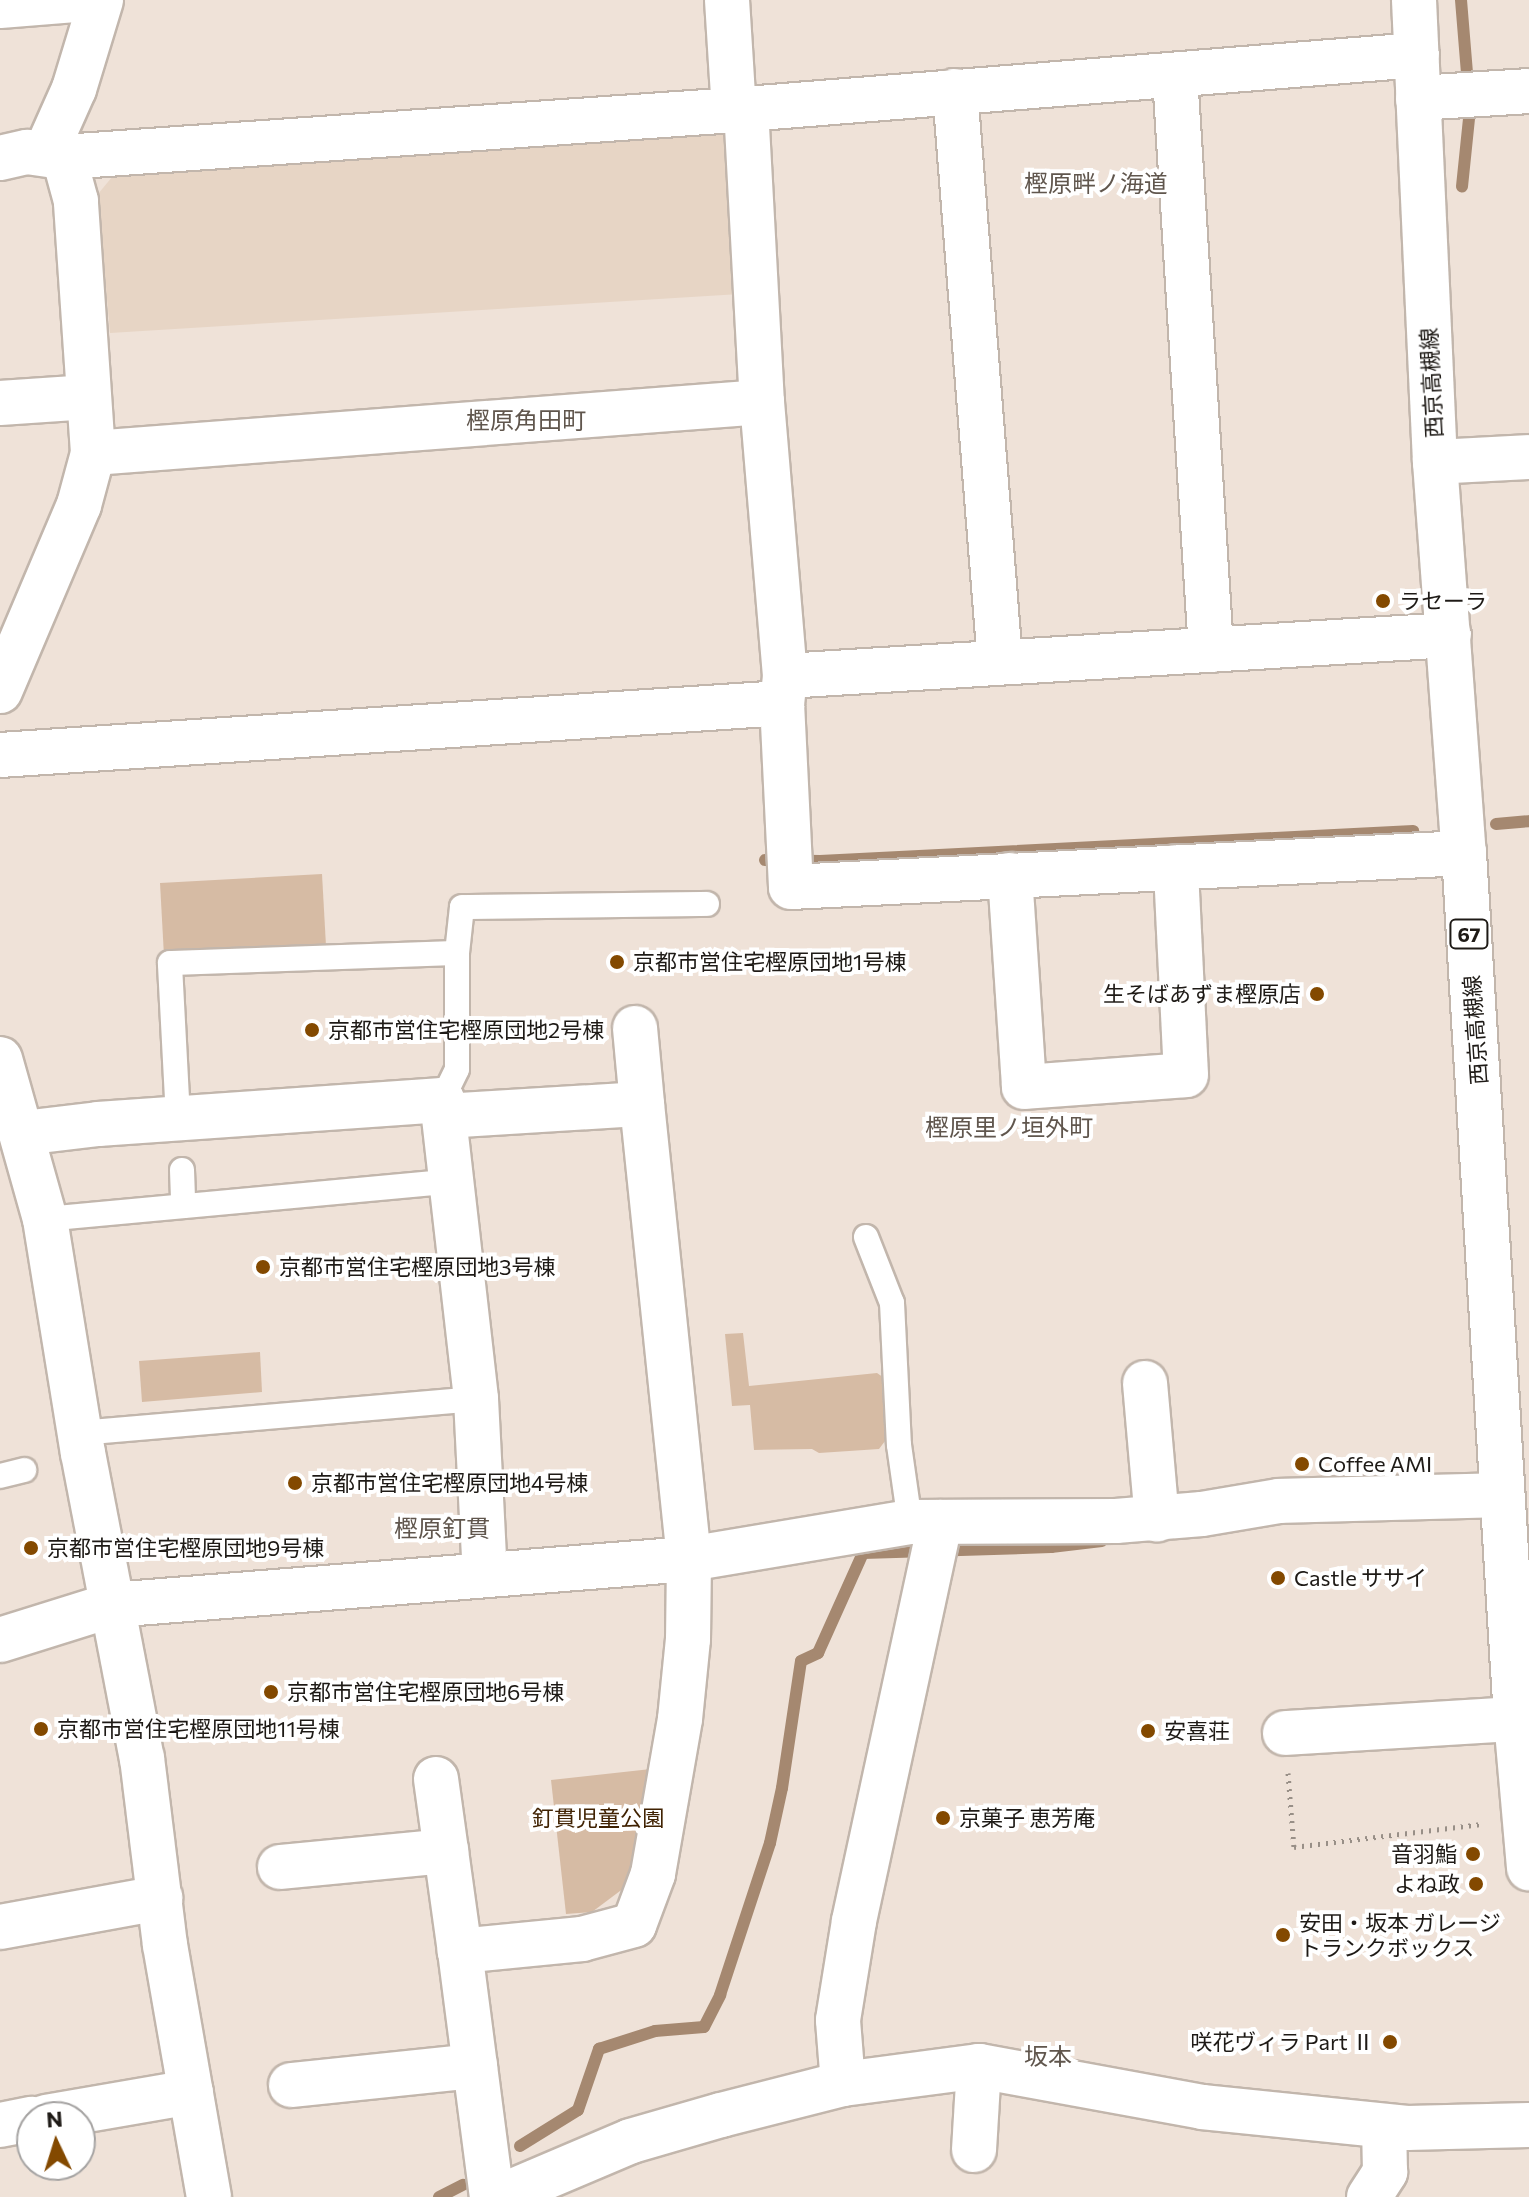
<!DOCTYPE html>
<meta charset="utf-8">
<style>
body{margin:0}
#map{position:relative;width:1529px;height:2197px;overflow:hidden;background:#efe2d8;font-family:Commissioner,"Noto Sans JP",sans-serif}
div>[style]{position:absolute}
.built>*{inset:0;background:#e7d5c5}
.green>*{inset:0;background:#d6bba4}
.stream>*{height:12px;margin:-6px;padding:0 6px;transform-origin:6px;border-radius:6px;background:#a58870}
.path>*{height:5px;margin-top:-2.5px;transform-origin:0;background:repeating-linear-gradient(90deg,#988f87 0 2px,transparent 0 8px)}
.roads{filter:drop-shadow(2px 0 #c2b6ac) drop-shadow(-2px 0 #c2b6ac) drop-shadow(0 2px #c2b6ac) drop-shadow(0 -2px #c2b6ac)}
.service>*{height:24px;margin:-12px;padding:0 12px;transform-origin:12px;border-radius:12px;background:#fff}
.minor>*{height:44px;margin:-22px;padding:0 22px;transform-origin:22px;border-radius:22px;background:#fff}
.primary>*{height:44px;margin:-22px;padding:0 22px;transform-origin:22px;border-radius:22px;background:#fff}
.dots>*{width:22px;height:22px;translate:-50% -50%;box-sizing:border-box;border:4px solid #fff;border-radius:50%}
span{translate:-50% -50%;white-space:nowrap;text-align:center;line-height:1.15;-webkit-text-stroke:8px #fff;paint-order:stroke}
.shield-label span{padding:2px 6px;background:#fff;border:2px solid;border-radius:6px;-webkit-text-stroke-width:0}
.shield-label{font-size:20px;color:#1e1a16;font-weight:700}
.street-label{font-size:22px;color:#1e1a16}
.poi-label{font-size:22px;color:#1e1a16}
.left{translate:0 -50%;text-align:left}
.right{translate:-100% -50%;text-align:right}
.park-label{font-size:22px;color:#402202}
.neighbourhood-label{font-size:24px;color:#60564d}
.north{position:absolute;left:16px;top:2101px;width:80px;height:80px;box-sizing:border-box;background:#fff;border:2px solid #a5a3a2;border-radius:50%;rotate:356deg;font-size:22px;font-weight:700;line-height:32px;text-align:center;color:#1e1a16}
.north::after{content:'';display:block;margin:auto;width:28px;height:36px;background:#834900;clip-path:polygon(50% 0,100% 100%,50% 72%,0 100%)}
</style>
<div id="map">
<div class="built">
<div style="clip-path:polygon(716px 128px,731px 139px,740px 294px,110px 333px,98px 194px,117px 171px)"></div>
</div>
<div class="green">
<div style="clip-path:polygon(322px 874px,326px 946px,164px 956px,160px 883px)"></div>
<div style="clip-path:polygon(743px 1333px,749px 1386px,877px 1373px,887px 1380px,888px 1437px,879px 1449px,819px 1453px,812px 1449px,754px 1450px,750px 1405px,732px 1406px,725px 1334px)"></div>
<div style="clip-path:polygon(260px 1352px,262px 1392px,142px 1402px,139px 1361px)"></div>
<div style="clip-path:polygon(651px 1769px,628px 1885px,592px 1912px,566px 1914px,551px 1780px)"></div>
</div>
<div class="stream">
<div style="left:1461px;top:0;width:109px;rotate:85.3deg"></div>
<div style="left:1470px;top:109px;width:78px;rotate:95.9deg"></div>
<div style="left:1496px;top:824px;width:33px;rotate:-5deg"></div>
<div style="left:765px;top:860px;width:55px;rotate:1deg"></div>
<div style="left:820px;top:861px;width:594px;rotate:-2.9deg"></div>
<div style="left:520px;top:2146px;width:68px;rotate:-31.8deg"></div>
<div style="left:578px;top:2110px;width:65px;rotate:-71deg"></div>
<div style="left:599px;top:2049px;width:59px;rotate:-17.8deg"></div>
<div style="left:655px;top:2031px;width:49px;rotate:-4.7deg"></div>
<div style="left:704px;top:2027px;width:36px;rotate:-63deg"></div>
<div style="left:720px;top:1995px;width:160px;rotate:-71.8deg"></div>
<div style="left:770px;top:1843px;width:56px;rotate:-77.7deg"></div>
<div style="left:782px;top:1788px;width:128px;rotate:-81.5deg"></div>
<div style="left:801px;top:1661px;width:19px;rotate:-25deg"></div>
<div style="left:818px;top:1653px;width:110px;rotate:-65.8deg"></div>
<div style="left:863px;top:1553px;width:188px;rotate:-1.8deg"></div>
<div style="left:1051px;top:1547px;width:51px;rotate:-6.7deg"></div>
<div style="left:439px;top:2197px;width:27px;rotate:-27deg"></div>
</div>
<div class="path">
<div style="left:1288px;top:1773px;width:74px;rotate:85.4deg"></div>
<div style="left:1294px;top:1847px;width:189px;rotate:-7deg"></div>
</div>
<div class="roads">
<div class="service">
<div style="left:442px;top:1100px;width:34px;rotate:-64deg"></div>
<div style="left:457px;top:1069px;width:116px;rotate:-90deg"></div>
<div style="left:457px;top:953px;width:46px;rotate:-83.8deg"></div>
<div style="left:462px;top:907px;width:245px;rotate:-0.7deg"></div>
<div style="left:178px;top:1118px;width:155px;rotate:-93deg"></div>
<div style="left:170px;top:963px;width:287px;rotate:-2deg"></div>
<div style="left:182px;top:1170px;width:36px;rotate:88deg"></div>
<div style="left:45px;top:1219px;width:408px;rotate:-5.3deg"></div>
<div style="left:866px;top:1237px;width:71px;rotate:68.5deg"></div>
<div style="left:892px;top:1303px;width:142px;rotate:87.2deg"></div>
<div style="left:899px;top:1445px;width:78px;rotate:81.9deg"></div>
<div style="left:80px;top:1433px;width:397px;rotate:-4.9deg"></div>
<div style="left:0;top:1476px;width:25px;rotate:-14deg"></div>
</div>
<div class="minor">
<div style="left:727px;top:0;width:110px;rotate:86.4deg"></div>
<div style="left:0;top:6px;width:75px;rotate:-4.6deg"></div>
<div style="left:1175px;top:76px;width:575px;rotate:86.41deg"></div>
<div style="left:955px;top:91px;width:572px;rotate:85.49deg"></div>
<div style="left:1418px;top:98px;width:111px;rotate:-3.6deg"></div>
<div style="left:746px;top:108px;width:294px;rotate:86.9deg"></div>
<div style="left:762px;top:402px;width:275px;rotate:85.2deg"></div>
<div style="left:785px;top:676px;width:27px;rotate:96deg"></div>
<div style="left:782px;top:703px;width:184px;rotate:87.2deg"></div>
<div style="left:791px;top:887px;width:674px;rotate:-2.89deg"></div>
<div style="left:45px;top:154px;width:71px;rotate:-66deg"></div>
<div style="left:74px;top:89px;width:93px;rotate:-73.1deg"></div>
<div style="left:0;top:158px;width:28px;rotate:-13deg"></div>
<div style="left:27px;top:152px;width:37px;rotate:8deg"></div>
<div style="left:64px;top:157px;width:672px;rotate:-4.01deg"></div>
<div style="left:734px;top:110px;width:685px;rotate:-4.6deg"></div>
<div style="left:0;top:403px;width:89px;rotate:-3.9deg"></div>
<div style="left:93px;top:453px;width:671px;rotate:-4.36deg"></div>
<div style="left:1435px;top:462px;width:94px;rotate:-3deg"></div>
<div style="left:785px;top:676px;width:665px;rotate:-3.53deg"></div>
<div style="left:0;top:691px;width:202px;rotate:-67deg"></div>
<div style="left:79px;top:505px;width:54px;rotate:-74.9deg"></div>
<div style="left:93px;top:453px;width:253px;rotate:-93.9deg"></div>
<div style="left:76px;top:201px;width:46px;rotate:-105.3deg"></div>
<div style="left:0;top:755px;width:784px;rotate:-3.8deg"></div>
<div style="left:1010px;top:875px;width:212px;rotate:86.2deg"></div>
<div style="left:1024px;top:1087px;width:162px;rotate:-4.2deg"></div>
<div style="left:1186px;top:1075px;width:208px;rotate:-92.8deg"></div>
<div style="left:635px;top:1028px;width:76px;rotate:84.7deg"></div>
<div style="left:0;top:1059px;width:166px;rotate:74.3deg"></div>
<div style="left:45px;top:1219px;width:237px;rotate:80.8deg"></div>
<div style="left:83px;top:1453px;width:311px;rotate:79.1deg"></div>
<div style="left:142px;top:1758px;width:188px;rotate:83deg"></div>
<div style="left:165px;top:1945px;width:256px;rotate:80.1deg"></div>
<div style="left:444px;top:1116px;width:198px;rotate:-3.5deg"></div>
<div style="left:642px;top:1104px;width:457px;rotate:84.1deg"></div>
<div style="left:689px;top:1559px;width:80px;rotate:90.7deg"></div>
<div style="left:688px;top:1639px;width:80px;rotate:95.7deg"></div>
<div style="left:680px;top:1719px;width:157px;rotate:99.9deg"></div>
<div style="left:653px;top:1874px;width:54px;rotate:110.4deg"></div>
<div style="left:634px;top:1925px;width:54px;rotate:164.9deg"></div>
<div style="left:582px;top:1939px;width:123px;rotate:174.4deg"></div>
<div style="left:460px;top:1951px;width:248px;rotate:82.6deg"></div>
<div style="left:23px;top:1133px;width:76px;rotate:-6.8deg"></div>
<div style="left:98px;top:1124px;width:345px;rotate:-4deg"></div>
<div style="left:442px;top:1100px;width:301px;rotate:83.5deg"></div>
<div style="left:476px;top:1399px;width:175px;rotate:87.1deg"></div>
<div style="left:1145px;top:1383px;width:137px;rotate:85deg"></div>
<div style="left:0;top:1640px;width:117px;rotate:-17.4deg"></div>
<div style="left:112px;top:1605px;width:579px;rotate:-4.56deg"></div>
<div style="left:689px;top:1559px;width:224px;rotate:-9.5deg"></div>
<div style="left:910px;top:1522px;width:206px;rotate:-0.3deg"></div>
<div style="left:1116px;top:1521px;width:86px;rotate:-4.7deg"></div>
<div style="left:1202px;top:1514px;width:78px;rotate:-9.6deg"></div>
<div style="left:1279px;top:1501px;width:223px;rotate:-1.5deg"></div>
<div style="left:1285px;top:1733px;width:231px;rotate:-3.5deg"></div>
<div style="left:436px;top:1779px;width:174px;rotate:82.1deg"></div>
<div style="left:280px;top:1867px;width:167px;rotate:-5.5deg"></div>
<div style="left:0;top:1927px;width:163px;rotate:-10.3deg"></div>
<div style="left:843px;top:2084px;width:64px;rotate:-94.5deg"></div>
<div style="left:838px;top:2020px;width:100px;rotate:-80.8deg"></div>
<div style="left:854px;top:1921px;width:408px;rotate:-77.8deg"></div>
<div style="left:291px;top:2085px;width:185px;rotate:-5.9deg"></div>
<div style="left:46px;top:2117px;width:147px;rotate:-9.8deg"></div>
<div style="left:0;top:2125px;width:33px;rotate:-11deg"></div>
<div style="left:974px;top:2150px;width:84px;rotate:-86.6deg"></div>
<div style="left:499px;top:2197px;width:143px;rotate:-23deg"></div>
<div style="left:631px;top:2141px;width:94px;rotate:-16.1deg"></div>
<div style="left:721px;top:2115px;width:126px;rotate:-14.3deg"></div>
<div style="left:843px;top:2084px;width:137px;rotate:-7.5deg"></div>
<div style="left:979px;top:2066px;width:227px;rotate:10.4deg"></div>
<div style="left:1202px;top:2107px;width:206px;rotate:5.8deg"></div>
<div style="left:1407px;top:2128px;width:122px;rotate:-1.4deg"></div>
<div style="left:1369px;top:2197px;width:30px;rotate:-57deg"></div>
<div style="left:1385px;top:2172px;width:46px;rotate:-91.2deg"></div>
</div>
<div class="primary">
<div style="left:1414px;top:0;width:462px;rotate:87.4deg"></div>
<div style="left:1435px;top:462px;width:392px;rotate:85.8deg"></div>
<div style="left:1464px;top:853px;width:868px;rotate:86.56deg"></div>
<div style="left:1516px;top:1719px;width:150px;rotate:85deg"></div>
</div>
</div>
<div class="dots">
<div style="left:1383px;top:601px;background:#834900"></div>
<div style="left:617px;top:962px;background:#834900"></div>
<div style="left:1317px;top:994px;background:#834900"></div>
<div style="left:312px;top:1030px;background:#834900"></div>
<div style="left:263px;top:1267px;background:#834900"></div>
<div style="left:1302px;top:1464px;background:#834900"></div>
<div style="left:295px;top:1483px;background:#834900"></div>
<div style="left:31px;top:1548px;background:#834900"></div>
<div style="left:1278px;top:1578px;background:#834900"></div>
<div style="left:271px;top:1692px;background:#834900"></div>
<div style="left:41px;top:1729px;background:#834900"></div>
<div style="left:1148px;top:1731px;background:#834900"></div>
<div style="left:943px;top:1818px;background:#834900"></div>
<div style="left:1473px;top:1854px;background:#834900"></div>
<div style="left:1476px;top:1884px;background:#834900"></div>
<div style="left:1283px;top:1935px;background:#834900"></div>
<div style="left:1390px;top:2042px;background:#834900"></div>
</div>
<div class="shield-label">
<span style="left:1469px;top:934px">67</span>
</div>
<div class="street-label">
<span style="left:1431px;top:383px;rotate:-93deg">西京高槻線</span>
<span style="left:1475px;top:1030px;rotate:-94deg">西京高槻線</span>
</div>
<div class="poi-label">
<span class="left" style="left:1399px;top:601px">ラセーラ</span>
<span class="left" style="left:633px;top:962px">京都市営住宅樫原団地1号棟</span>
<span class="right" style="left:1301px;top:994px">生そばあずま樫原店</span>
<span class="left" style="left:328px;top:1030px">京都市営住宅樫原団地2号棟</span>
<span class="left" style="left:279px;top:1267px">京都市営住宅樫原団地3号棟</span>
<span class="left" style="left:1318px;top:1464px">Coffee AMI</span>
<span class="left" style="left:311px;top:1483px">京都市営住宅樫原団地4号棟</span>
<span class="left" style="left:47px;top:1548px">京都市営住宅樫原団地9号棟</span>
<span class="left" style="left:1294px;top:1578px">Castle ササイ</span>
<span class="left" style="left:287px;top:1692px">京都市営住宅樫原団地6号棟</span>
<span class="left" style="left:57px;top:1729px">京都市営住宅樫原団地11号棟</span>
<span class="left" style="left:1164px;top:1731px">安喜荘</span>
<span class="left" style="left:959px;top:1818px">京菓子 恵芳庵</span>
<span class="right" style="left:1457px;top:1854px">音羽鮨</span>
<span class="right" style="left:1460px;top:1884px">よね政</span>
<span class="left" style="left:1299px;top:1935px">安田・坂本 ガレージ<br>トランクボックス</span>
<span class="right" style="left:1374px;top:2042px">咲花ヴィラ Part Ⅱ</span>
</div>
<div class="park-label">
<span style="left:598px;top:1818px">釘貫児童公園</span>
</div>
<div class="neighbourhood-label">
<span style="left:1096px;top:183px">樫原畔ノ海道</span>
<span style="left:526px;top:420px">樫原角田町</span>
<span style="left:1009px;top:1127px">樫原里ノ垣外町</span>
<span style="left:442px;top:1528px">樫原釘貫</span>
<span style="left:1048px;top:2056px">坂本</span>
</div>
<div class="north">N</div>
</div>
